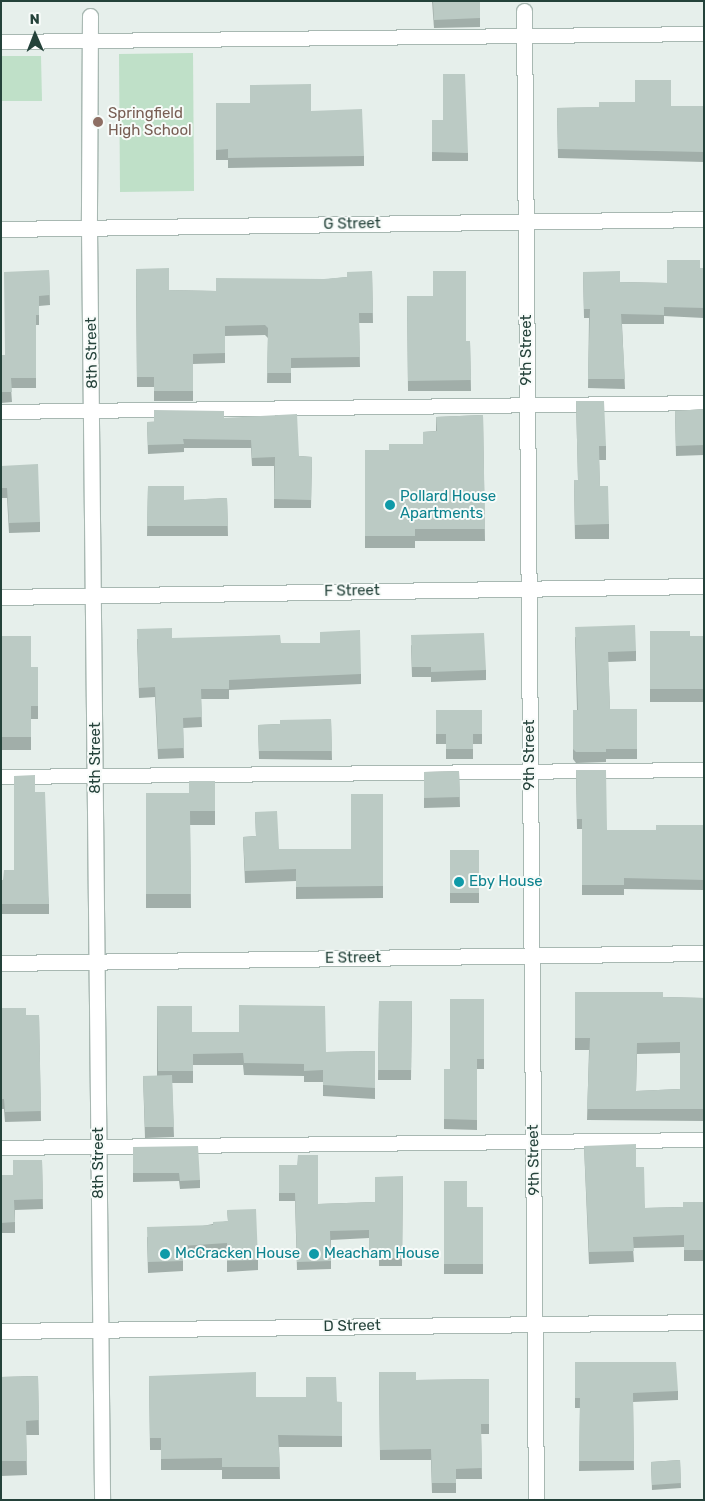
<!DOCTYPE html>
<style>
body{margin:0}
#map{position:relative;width:705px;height:1501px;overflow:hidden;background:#e6efeb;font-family:Rubik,sans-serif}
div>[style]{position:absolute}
.green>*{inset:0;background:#bfe0c8}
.roads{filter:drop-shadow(1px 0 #a8b8b2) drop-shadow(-1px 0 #a8b8b2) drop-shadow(0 1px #a8b8b2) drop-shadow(0 -1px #a8b8b2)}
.service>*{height:14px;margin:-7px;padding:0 7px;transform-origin:7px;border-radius:7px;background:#fff}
.minor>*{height:15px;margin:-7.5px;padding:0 7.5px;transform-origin:7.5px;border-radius:7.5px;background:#fff}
.tertiary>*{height:15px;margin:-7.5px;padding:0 7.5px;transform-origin:7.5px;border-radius:7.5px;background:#fff}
.wall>*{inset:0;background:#a1aea9}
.building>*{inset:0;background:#bbcac4}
.dots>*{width:14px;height:14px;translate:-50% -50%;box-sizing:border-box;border:2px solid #f7fbf9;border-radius:50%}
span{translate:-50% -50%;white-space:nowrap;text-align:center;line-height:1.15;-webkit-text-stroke:4px #f7fbf9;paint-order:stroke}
.education-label{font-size:15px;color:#785e54}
.left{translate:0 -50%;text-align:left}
.street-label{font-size:15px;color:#24423a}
.culture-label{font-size:15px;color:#0d838f}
.frame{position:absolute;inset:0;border:2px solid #24423a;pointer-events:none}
.north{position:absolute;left:10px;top:10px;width:50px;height:50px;-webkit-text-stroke:4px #f7fbf9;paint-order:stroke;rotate:359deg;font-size:14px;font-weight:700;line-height:20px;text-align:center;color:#24423a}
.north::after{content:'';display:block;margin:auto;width:18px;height:22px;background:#24423a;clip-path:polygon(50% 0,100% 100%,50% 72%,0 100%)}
</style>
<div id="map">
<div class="green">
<div style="clip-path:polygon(193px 53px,194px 191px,120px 192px,119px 54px)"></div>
<div style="clip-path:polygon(1px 56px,41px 56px,42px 101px,1px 101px)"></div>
</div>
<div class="roads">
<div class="service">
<div style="left:1px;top:42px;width:703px;rotate:-0.65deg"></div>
<div style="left:1px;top:412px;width:703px;rotate:-0.73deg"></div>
<div style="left:1px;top:777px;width:703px;rotate:-0.57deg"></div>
<div style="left:1px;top:1148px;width:703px;rotate:-0.65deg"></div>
</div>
<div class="minor">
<div style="left:524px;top:11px;width:1489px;rotate:89.54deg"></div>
<div style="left:90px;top:16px;width:212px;rotate:90.3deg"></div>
<div style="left:89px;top:228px;width:1272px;rotate:89.41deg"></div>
<div style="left:1px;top:597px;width:703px;rotate:-0.9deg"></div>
<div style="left:1px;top:1331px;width:703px;rotate:-0.73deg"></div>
</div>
<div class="tertiary">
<div style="left:1px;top:229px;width:703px;rotate:-0.81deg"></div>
<div style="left:1px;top:963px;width:703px;rotate:-0.81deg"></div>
</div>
</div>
<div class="wall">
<div style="clip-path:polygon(432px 1px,480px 1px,480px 27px,434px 28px)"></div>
<div style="clip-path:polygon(216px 103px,311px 111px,364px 156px,364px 166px,228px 168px,228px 160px,216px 160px)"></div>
<div style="clip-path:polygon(671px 106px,704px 106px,704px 162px,558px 158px,557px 108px)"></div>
<div style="clip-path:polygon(432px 120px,468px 153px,468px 161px,432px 161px)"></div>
<div style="clip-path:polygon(700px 268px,704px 268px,704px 318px,664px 316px,664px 324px,622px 324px,625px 389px,588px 388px,589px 318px,584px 318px,583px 272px,620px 282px,667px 283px)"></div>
<div style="clip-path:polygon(136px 269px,169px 290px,216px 291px,347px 277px,372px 271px,373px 323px,359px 323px,360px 367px,291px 368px,291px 383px,267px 383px,268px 338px,265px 335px,225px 336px,225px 363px,193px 364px,193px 401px,154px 401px,154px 387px,137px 387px)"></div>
<div style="clip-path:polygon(49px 270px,50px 305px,39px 306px,39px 325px,36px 325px,36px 388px,11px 388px,12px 402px,1px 403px,1px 355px,5px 355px)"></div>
<div style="clip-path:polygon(407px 296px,466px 341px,470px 341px,471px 391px,408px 391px)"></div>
<div style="clip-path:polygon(576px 401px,606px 446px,606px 460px,599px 460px,600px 486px,609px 524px,609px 539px,575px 539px,574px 480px,578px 480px)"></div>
<div style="clip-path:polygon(704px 409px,704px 455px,676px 456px,675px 411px)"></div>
<div style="clip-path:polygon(483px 415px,485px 541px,415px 541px,415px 548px,365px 548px,365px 450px,389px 450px,423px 444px,423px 432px,436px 431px,436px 417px)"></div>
<div style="clip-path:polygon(224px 418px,299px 456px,312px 457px,311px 508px,274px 508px,274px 466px,252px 466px,251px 448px,184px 448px,184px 452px,148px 454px,147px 422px)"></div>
<div style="clip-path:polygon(1px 466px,40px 522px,40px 532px,9px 533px,7px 498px,1px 498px)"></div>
<div style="clip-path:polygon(148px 486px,184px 500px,227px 498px,228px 536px,147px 536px)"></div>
<div style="clip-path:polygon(650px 631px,690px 636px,704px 636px,704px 702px,650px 702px)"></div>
<div style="clip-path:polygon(1px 636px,31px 667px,38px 667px,38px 719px,31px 719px,31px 750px,1px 750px)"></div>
<div style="clip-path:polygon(575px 637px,636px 651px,636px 661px,608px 662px,610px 709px,637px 709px,637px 759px,606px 759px,606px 762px,576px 763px,573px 759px,573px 710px,577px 710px)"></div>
<div style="clip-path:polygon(172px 638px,281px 643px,361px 674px,361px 684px,229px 690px,229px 699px,201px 699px,202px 727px,183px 728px,184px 758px,158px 759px,155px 697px,139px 698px,137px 639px)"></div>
<div style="clip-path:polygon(411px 645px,486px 670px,486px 680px,431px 682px,431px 677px,412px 677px)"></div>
<div style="clip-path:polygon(436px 710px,482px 710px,482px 744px,473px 744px,473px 759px,446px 759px,446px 744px,436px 744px)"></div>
<div style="clip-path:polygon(331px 719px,332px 760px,259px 759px,258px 725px,280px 724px)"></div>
<div style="clip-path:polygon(576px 770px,607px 830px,656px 830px,704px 825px,704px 890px,624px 889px,624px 895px,582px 895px,582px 829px,577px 829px)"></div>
<div style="clip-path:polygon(459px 771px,460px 807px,424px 808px,424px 772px)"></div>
<div style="clip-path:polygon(215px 781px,215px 825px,190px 825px,191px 908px,146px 908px,146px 793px,189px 793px)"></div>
<div style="clip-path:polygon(35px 792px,49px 904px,49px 914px,1px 914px,1px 880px,3px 880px,14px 870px)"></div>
<div style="clip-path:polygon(383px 794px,383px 898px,296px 899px,296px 881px,245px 883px,243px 837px,256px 836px,255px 812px,279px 849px,351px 849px)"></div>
<div style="clip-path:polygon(450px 850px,479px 850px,479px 903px,450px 903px)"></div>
<div style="clip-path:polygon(evenodd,575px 992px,663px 997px,704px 998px,704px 1121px,587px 1120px,589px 1050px,575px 1050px,575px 992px,680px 1053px,680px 1089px,636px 1091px,637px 1054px,680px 1053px)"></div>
<div style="clip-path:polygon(484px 999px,484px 1069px,477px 1069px,477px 1130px,444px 1129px,444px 1069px,450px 1069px)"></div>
<div style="clip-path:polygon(379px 1001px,412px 1001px,411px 1080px,378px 1080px)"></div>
<div style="clip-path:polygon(157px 1006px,192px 1032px,326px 1052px,375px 1051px,375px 1099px,323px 1096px,323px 1082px,304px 1082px,304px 1076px,244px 1075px,243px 1065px,193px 1065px,193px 1083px,172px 1083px,174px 1137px,145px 1138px,143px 1076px,157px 1076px)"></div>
<div style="clip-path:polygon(1px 1008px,26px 1015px,39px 1015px,41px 1121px,5px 1122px,4px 1109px,1px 1109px)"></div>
<div style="clip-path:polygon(584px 1146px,636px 1167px,645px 1208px,683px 1207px,704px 1202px,704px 1261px,684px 1261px,684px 1247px,633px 1248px,634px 1262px,589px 1264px)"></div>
<div style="clip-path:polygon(133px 1147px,200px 1180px,200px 1188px,180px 1189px,179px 1181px,133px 1182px)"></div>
<div style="clip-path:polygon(42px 1160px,43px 1209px,15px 1210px,15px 1233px,1px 1233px,1px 1175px,13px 1175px)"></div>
<div style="clip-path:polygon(279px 1165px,318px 1204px,375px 1202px,403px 1176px,402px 1266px,379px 1266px,379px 1257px,369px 1257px,369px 1238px,331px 1240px,331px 1269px,297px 1270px,295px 1201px,279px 1201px)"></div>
<div style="clip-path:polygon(444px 1181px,467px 1207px,483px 1207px,483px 1274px,444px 1274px)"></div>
<div style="clip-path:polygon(227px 1210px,258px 1260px,258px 1270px,227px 1272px,227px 1254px,183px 1256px,183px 1271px,148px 1273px,147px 1237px,228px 1221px)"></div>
<div style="clip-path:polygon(575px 1362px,678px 1391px,678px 1400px,633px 1402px,634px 1470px,579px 1471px,580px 1408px,575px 1408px)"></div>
<div style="clip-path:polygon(379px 1372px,416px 1380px,489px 1379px,489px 1434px,481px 1434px,482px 1479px,456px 1479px,456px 1493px,432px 1493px,431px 1460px,380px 1460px)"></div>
<div style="clip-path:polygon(38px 1376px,39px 1435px,26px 1435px,27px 1475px,1px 1476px,1px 1377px)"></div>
<div style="clip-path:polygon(149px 1376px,256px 1397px,342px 1402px,342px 1447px,279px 1447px,280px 1479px,222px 1479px,222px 1470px,161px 1470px,161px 1450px,150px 1450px)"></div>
<div style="clip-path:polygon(680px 1460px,681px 1488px,652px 1490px,651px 1462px)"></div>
</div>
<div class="building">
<div style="clip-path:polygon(433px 1px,480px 1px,480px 18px,434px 20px)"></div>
<div style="clip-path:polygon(443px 74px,465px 74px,468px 153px,432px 152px,432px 120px,443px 120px)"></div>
<div style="clip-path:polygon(635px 80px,671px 80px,671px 106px,704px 106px,704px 152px,558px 149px,557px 108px,599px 107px,599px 102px,635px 102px)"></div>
<div style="clip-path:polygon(311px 84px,311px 111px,362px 109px,364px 156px,228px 158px,228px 149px,216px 150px,216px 103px,250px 103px,250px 85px)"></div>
<div style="clip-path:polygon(667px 260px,700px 260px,700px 268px,704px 268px,704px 308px,664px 307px,664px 315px,621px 314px,625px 379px,588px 379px,590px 309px,584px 309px,583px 272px,620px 271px,620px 282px,667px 283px)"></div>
<div style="clip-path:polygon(169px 268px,169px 290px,216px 291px,216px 278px,324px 279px,347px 277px,347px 272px,372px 271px,373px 313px,359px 313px,360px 357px,291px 358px,291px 373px,267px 373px,268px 328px,265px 325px,225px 326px,225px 353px,193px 354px,193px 391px,154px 391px,154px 377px,137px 377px,136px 269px)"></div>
<div style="clip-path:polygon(49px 270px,50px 295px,39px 296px,39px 315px,36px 315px,36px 378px,11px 378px,12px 392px,1px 392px,1px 355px,5px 355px,4px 272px)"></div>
<div style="clip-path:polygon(433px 271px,466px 271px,466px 341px,470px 341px,471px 380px,408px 381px,407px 296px,433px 296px)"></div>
<div style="clip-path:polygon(576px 401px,604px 401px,606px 446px,599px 446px,600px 486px,608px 486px,609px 524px,575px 525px,574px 480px,578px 480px)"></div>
<div style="clip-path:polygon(704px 409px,704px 445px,676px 446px,675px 411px)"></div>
<div style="clip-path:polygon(154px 410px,224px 411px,224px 418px,297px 414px,299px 456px,312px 457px,311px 500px,274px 499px,275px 457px,252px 458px,251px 440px,183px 439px,184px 444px,148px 445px,147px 422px,154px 422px)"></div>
<div style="clip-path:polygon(483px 415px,485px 529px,415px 529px,415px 536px,365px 536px,365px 450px,389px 450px,389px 444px,423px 444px,423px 432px,437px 431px,436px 417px)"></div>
<div style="clip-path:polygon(38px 464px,40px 522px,9px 523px,7px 488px,1px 488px,1px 466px)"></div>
<div style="clip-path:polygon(148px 486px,184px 486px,184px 500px,227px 498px,228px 526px,147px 526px)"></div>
<div style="clip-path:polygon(635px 625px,636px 651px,608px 652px,610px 709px,637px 709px,637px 749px,606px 749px,606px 752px,576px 752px,573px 749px,573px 710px,578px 710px,575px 627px)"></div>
<div style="clip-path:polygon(172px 628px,172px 638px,280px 635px,281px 643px,320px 643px,320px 632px,360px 630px,361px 674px,229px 680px,229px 689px,201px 689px,202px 717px,183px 718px,184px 748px,158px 749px,155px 687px,139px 688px,137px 629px)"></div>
<div style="clip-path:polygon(650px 631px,690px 631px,690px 636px,704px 636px,704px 689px,650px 689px)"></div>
<div style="clip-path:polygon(484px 633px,486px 670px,431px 672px,431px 667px,412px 667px,411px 635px)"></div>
<div style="clip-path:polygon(1px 636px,31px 636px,31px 667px,38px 667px,38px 706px,31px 706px,31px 737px,1px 737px)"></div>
<div style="clip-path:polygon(436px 710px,482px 710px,482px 734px,473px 734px,473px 749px,446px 749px,446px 734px,436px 734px)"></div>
<div style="clip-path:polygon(331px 719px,332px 751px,259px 751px,258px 725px,280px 724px,280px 720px)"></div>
<div style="clip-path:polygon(576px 770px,606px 770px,607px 830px,656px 830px,656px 825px,704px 825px,704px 880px,624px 878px,624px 885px,582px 885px,582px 819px,577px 819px)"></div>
<div style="clip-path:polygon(459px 771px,460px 797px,424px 798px,424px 772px)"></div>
<div style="clip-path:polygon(35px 775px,35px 792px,45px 792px,49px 904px,1px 904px,1px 880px,3px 880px,4px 870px,14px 870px,14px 776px)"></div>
<div style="clip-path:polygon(189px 781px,215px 781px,215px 811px,190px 811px,191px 894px,146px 894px,146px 793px,189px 793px)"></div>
<div style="clip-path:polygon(351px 794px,383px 794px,383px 886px,296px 887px,296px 869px,245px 871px,243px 837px,256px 836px,255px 812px,277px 811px,279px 849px,351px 849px)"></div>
<div style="clip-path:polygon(450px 850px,479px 850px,479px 893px,450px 893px)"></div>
<div style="clip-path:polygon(evenodd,575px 992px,663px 992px,663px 997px,704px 998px,704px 1109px,587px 1109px,590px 1038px,575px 1038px,575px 992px,680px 1042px,680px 1089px,636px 1091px,637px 1043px,680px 1042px)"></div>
<div style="clip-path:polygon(450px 999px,484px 999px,484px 1059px,477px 1059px,477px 1120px,444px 1119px,444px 1069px,450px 1069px)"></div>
<div style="clip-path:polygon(379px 1001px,412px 1001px,411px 1070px,378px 1070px)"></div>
<div style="clip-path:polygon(239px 1005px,325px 1006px,326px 1052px,375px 1051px,375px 1088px,323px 1085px,323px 1070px,304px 1071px,304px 1064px,244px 1063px,243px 1053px,193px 1054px,193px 1071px,158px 1071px,157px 1006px,192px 1006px,192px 1032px,239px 1032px)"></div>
<div style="clip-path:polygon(1px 1008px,26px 1008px,26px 1015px,39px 1015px,41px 1111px,5px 1112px,4px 1099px,1px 1099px)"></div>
<div style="clip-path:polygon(172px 1075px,174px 1127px,145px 1127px,143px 1076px)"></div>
<div style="clip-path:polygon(636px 1144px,636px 1167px,644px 1167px,645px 1208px,683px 1207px,683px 1202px,704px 1202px,704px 1250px,684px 1250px,684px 1235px,633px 1237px,634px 1251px,589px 1252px,584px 1146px)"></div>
<div style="clip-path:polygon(198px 1146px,200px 1180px,180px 1181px,179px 1173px,133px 1173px,133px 1147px)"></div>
<div style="clip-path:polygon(298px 1155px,318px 1155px,318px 1204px,375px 1202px,375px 1177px,403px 1176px,402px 1258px,379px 1258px,379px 1249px,369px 1249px,369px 1230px,330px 1231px,331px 1261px,297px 1262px,295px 1193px,279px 1193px,279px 1165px,297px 1165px)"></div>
<div style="clip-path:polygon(13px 1160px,42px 1160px,43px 1199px,14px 1200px,15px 1222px,1px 1223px,1px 1175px,13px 1175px)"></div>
<div style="clip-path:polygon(444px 1181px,467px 1181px,467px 1207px,483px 1207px,483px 1264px,444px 1264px)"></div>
<div style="clip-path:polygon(256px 1209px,258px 1260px,227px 1261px,227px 1243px,182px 1246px,183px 1261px,148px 1262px,147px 1227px,213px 1225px,213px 1222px,228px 1221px,227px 1210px)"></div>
<div style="clip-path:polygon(575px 1362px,676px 1362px,678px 1391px,633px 1393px,634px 1461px,579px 1461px,580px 1398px,575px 1398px)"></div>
<div style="clip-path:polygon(256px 1372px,256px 1397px,306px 1397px,306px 1377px,336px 1377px,337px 1402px,342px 1402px,342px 1436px,278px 1435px,280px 1467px,222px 1467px,222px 1458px,161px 1459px,161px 1438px,150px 1438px,149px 1376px)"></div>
<div style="clip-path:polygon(379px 1372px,416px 1372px,416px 1380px,489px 1379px,489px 1424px,481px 1424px,482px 1468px,456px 1469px,456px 1483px,432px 1483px,431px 1449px,380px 1450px)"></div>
<div style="clip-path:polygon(38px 1376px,39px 1420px,26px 1421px,27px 1461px,1px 1461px,1px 1377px)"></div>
<div style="clip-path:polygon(680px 1460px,681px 1483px,652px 1485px,651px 1462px)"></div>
</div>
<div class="dots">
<div style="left:98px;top:122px;background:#8d6e63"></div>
<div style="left:390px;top:505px;background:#0f9aa8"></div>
<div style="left:459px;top:882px;background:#0f9aa8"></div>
<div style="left:165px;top:1254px;background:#0f9aa8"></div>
<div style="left:314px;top:1254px;background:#0f9aa8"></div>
</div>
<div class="education-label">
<span class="left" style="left:108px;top:122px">Springfield<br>High School</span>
</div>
<div class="street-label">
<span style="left:352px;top:224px;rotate:-1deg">G Street</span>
<span style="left:527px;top:350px;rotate:-90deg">9th Street</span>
<span style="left:92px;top:353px;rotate:-91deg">8th Street</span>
<span style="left:352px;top:591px;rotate:-1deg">F Street</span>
<span style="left:530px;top:755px;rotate:-90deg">9th Street</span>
<span style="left:96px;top:758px;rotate:-90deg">8th Street</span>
<span style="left:353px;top:958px;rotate:-1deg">E Street</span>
<span style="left:534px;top:1160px;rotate:-91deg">9th Street</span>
<span style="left:99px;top:1163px;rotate:-90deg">8th Street</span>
<span style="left:352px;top:1326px;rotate:-1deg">D Street</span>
</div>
<div class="culture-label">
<span class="left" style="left:400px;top:505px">Pollard House<br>Apartments</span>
<span class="left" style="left:469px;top:882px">Eby House</span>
<span class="left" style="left:175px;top:1254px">McCracken House</span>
<span class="left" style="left:324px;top:1254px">Meacham House</span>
</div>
<div class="frame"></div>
<div class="north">N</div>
</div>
